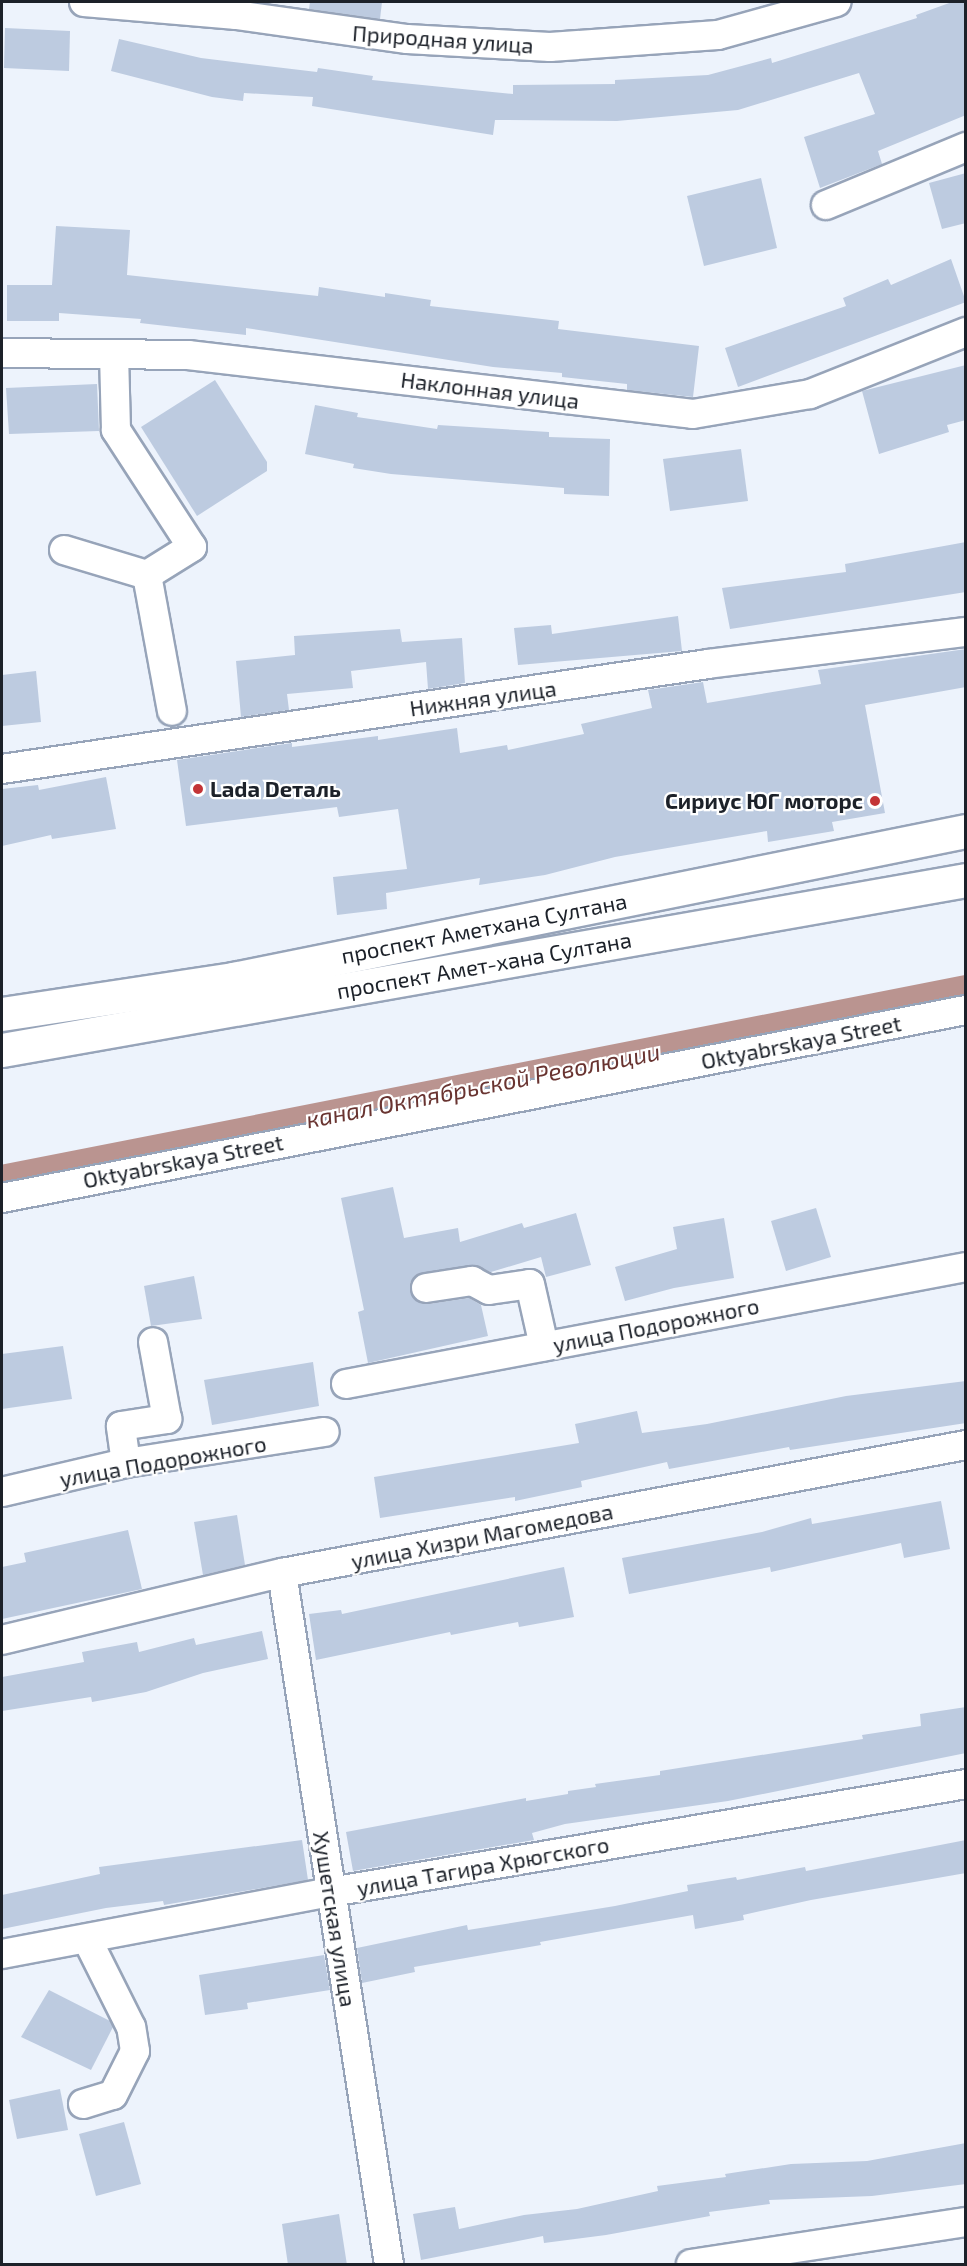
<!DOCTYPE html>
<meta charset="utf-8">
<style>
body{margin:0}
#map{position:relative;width:967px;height:2266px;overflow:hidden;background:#edf3fc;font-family:"Exo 2",sans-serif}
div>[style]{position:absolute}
.canal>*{height:30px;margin:-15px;padding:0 15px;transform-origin:15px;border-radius:15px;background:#ba9490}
.building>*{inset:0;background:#bdcbe0}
.roads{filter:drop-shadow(2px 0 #97a4b9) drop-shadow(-2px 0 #97a4b9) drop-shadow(0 2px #97a4b9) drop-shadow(0 -2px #97a4b9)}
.minor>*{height:28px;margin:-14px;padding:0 14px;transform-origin:14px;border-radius:14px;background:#fff}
.primary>*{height:33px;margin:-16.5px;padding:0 16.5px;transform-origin:16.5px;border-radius:16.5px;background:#fff}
.dots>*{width:16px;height:16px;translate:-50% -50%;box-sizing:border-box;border:3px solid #fff;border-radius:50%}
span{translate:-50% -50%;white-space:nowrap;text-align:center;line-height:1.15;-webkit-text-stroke:4.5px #fff;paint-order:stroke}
.street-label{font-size:22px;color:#1c2129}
.poi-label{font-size:22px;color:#1c2129;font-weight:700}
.left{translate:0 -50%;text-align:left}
.right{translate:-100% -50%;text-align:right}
.water-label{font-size:24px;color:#693431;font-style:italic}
.frame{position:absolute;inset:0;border:3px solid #1c2129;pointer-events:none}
</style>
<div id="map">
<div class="canal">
<div style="left:2px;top:1180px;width:983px;rotate:-11.15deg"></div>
</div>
<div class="building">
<div style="clip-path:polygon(310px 2px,382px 2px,380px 19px,309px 9px)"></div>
<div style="clip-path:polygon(952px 2px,966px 2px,966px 115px,878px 151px,882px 164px,820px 188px,804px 137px,875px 114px,859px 73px,738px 110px,617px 121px,495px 120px,493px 135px,312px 106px,313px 97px,244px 93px,243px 101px,212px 97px,111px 71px,119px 39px,201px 58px,317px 72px,318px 68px,373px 76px,372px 80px,513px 94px,513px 85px,615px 84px,615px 80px,708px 75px,771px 58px,772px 63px,917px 18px,916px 15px)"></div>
<div style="clip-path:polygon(5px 28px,70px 31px,69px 71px,4px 68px)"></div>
<div style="clip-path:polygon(966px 173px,966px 223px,942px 229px,929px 183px)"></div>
<div style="clip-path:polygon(761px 178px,777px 248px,704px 266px,687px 196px)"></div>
<div style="clip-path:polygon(56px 226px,130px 230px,127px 275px,318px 296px,319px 287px,385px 297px,385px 293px,431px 300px,430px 306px,559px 321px,558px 329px,699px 346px,693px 397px,627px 390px,627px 384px,562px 377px,562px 373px,493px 367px,246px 328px,246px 335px,140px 323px,141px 319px,59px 313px,59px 321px,7px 321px,7px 285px,52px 285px)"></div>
<div style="clip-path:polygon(951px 259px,966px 302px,738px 387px,725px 348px,846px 306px,843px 298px,888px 279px,891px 285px)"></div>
<div style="clip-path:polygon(966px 365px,966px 420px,947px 425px,949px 432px,879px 454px,862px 391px)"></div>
<div style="clip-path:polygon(215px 380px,267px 462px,267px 471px,197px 516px,141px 427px)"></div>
<div style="clip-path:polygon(97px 384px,99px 431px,9px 434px,6px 388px)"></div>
<div style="clip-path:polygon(315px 405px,358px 413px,357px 417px,437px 429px,438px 425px,549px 432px,549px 437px,610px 439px,609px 496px,564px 494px,564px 488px,391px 474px,353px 468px,354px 464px,305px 454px)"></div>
<div style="clip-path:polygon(741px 449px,748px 501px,670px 511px,663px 459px)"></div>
<div style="clip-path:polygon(966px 542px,966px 592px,730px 629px,722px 588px,846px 572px,845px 564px)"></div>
<div style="clip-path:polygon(678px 616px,682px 651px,518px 665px,514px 628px,551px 625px,552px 634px)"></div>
<div style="clip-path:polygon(400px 629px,402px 642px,462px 638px,465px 683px,428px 689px,426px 662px,351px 671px,353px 688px,287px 694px,289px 710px,241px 717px,236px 661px,295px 655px,294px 636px)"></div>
<div style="clip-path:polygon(966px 649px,966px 687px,865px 705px,885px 813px,832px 822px,834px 831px,768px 842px,767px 831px,615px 857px,545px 875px,479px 885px,480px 878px,386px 893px,387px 909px,337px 915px,333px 877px,407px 869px,398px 809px,339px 817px,337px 807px,186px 826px,177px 760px,292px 743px,292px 747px,378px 736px,378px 740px,457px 728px,460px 753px,507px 745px,508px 750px,584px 734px,581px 724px,652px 708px,648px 690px,703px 682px,707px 703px,821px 684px,818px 670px)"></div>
<div style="clip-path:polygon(36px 671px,41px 722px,2px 726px,2px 675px)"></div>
<div style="clip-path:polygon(106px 777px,116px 829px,52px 839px,51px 835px,2px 846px,2px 789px,38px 785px,39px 790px)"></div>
<div style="clip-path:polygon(393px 1187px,404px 1238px,458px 1228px,460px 1242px,522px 1223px,524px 1228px,576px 1213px,591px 1265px,546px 1277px,541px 1257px,491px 1272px,470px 1265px,416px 1275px,410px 1283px,414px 1299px,428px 1304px,469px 1298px,481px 1305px,488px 1336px,368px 1363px,358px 1312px,364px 1310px,341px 1198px)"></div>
<div style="clip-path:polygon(816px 1208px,831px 1257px,786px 1271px,771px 1221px)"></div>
<div style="clip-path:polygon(724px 1218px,734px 1278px,674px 1288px,625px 1301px,615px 1267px,677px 1249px,673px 1227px)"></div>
<div style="clip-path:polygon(194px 1276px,202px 1319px,151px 1326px,144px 1286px)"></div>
<div style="clip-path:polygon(63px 1346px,72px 1399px,2px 1409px,2px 1354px)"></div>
<div style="clip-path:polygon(313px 1362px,319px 1406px,212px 1425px,204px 1380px)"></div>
<div style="clip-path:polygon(966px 1381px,966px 1423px,790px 1450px,789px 1447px,669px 1469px,667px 1462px,581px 1481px,582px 1487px,515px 1501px,515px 1497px,380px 1518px,374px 1477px,579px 1443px,575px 1424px,637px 1411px,642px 1433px,707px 1424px,846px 1396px)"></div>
<div style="clip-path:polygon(941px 1501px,950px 1549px,904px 1558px,901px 1543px,771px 1572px,770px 1567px,629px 1594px,622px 1558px,762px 1532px,811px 1518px,812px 1524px)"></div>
<div style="clip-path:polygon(237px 1515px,245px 1565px,203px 1575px,194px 1522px)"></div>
<div style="clip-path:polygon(128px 1530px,142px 1589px,2px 1619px,2px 1567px,26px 1562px,24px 1553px)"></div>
<div style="clip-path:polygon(564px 1567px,574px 1617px,519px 1627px,518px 1622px,451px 1635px,450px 1632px,316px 1660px,309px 1614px,341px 1610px,342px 1614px)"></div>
<div style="clip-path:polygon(262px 1631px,268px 1659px,203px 1673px,146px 1692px,92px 1702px,91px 1697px,2px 1711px,2px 1677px,84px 1662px,82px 1652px,137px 1642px,139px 1652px,194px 1638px,196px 1645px)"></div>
<div style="clip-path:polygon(966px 1707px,966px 1753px,728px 1801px,565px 1824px,532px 1833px,534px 1840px,353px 1871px,346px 1832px,526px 1798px,526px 1801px,568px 1794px,568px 1791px,596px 1787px,595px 1784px,660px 1775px,660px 1771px,863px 1739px,862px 1735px,921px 1726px,920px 1714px)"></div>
<div style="clip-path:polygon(302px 1840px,308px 1880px,164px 1905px,163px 1901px,106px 1908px,2px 1929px,2px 1895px,100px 1874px,99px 1867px)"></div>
<div style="clip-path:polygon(966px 1840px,966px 1873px,811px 1900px,743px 1915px,744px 1920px,695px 1929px,693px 1915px,540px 1942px,541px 1945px,414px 1967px,415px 1972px,362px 1983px,357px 1948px,467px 1925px,468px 1930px,615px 1906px,688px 1891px,687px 1885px,736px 1877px,737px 1880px,805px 1867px,806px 1871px)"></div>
<div style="clip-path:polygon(324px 1955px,330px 1990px,247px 2003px,248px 2009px,205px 2015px,199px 1975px)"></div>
<div style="clip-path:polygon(49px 1990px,110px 2021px,113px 2027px,91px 2070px,21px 2037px)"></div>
<div style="clip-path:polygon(60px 2089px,68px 2130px,17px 2139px,9px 2100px)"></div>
<div style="clip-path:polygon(124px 2122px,141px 2184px,96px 2196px,79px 2134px)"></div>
<div style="clip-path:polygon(966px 2143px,966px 2184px,872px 2196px,769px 2200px,770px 2204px,709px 2212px,710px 2216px,606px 2235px,544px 2243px,543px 2236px,421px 2260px,413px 2214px,455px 2207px,459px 2229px,524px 2215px,577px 2209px,658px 2191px,657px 2186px,726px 2177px,725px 2174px,791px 2164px,867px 2161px)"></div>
<div style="clip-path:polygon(339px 2214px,347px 2265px,288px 2265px,282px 2224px)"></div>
</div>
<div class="roads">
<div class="minor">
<div style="left:84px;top:2px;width:153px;rotate:4.9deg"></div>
<div style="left:236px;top:15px;width:173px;rotate:8deg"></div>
<div style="left:407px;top:39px;width:143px;rotate:3.2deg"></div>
<div style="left:550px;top:47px;width:168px;rotate:-4.1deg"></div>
<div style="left:718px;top:35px;width:123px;rotate:-15.6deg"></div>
<div style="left:826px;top:205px;width:152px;rotate:-22.5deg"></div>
<div style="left:2px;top:353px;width:186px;rotate:0.6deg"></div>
<div style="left:188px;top:355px;width:508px;rotate:6.66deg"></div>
<div style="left:693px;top:414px;width:119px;rotate:-9.7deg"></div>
<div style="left:810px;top:394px;width:168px;rotate:-21.7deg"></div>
<div style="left:64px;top:550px;width:87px;rotate:16.8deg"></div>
<div style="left:147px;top:575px;width:53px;rotate:-31.9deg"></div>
<div style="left:192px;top:547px;width:140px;rotate:-123deg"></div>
<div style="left:116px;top:430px;width:76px;rotate:-91.5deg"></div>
<div style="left:147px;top:575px;width:138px;rotate:79.6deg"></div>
<div style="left:2px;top:769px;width:714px;rotate:-8.46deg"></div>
<div style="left:708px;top:664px;width:260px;rotate:-7.1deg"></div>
<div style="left:2px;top:1198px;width:982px;rotate:-11.04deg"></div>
<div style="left:426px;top:1288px;width:47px;rotate:-8.7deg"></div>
<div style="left:472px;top:1281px;width:19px;rotate:28deg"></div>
<div style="left:489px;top:1290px;width:41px;rotate:-8.3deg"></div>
<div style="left:530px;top:1284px;width:64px;rotate:77.3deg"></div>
<div style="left:346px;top:1384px;width:631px;rotate:-10.69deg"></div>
<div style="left:126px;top:1463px;width:37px;rotate:-98deg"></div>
<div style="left:121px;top:1426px;width:47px;rotate:-8.7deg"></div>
<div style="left:167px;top:1419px;width:78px;rotate:-100.3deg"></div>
<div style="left:2px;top:1492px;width:127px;rotate:-13.2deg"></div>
<div style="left:126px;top:1463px;width:201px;rotate:-8.9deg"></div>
<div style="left:282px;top:1573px;width:699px;rotate:81.2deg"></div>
<div style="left:2px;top:1640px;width:288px;rotate:-13.5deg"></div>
<div style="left:282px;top:1573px;width:696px;rotate:-10.6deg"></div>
<div style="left:2px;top:1954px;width:335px;rotate:-10.7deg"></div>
<div style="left:331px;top:1892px;width:644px;rotate:-9.65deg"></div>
<div style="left:83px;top:2104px;width:31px;rotate:-17deg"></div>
<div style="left:113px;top:2095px;width:49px;rotate:-63.4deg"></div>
<div style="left:135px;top:2051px;width:24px;rotate:-99deg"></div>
<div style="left:131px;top:2027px;width:98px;rotate:-116.6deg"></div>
<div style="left:691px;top:2264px;width:278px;rotate:-8.7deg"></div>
</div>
<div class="primary">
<div style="left:2px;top:1014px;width:234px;rotate:-8.6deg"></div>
<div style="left:233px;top:979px;width:748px;rotate:-11.42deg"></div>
<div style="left:2px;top:1050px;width:979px;rotate:-10deg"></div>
</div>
</div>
<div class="dots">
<div style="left:198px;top:789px;background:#c33436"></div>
<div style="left:875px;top:801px;background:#c33436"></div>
</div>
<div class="street-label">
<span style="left:443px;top:39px;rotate:4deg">Природная улица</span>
<span style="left:490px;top:390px;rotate:7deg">Наклонная улица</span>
<span style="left:483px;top:698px;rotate:-8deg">Нижняя улица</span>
<span style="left:484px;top:928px;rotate:-11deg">проспект Аметхана Султана</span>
<span style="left:484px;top:965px;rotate:-10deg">проспект Амет-хана Султана</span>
<span style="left:801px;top:1042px;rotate:-11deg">Oktyabrskaya Street</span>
<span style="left:183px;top:1161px;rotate:-11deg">Oktyabrskaya Street</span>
<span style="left:656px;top:1325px;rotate:-11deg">улица Подорожного</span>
<span style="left:163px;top:1461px;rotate:-10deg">улица Подорожного</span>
<span style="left:482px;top:1536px;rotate:-11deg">улица Хизри Магомедова</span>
<span style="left:483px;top:1866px;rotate:-10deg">улица Тагира Хрюгского</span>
<span style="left:335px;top:1919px;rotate:81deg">Хушетская улица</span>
</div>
<div class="poi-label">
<span class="left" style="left:210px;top:789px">Lada Dеталь</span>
<span class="right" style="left:863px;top:801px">Сириус ЮГ моторс</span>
</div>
<div class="water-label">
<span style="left:483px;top:1085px;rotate:-11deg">канал Октябрьской Революции</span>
</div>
<div class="frame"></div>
</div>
